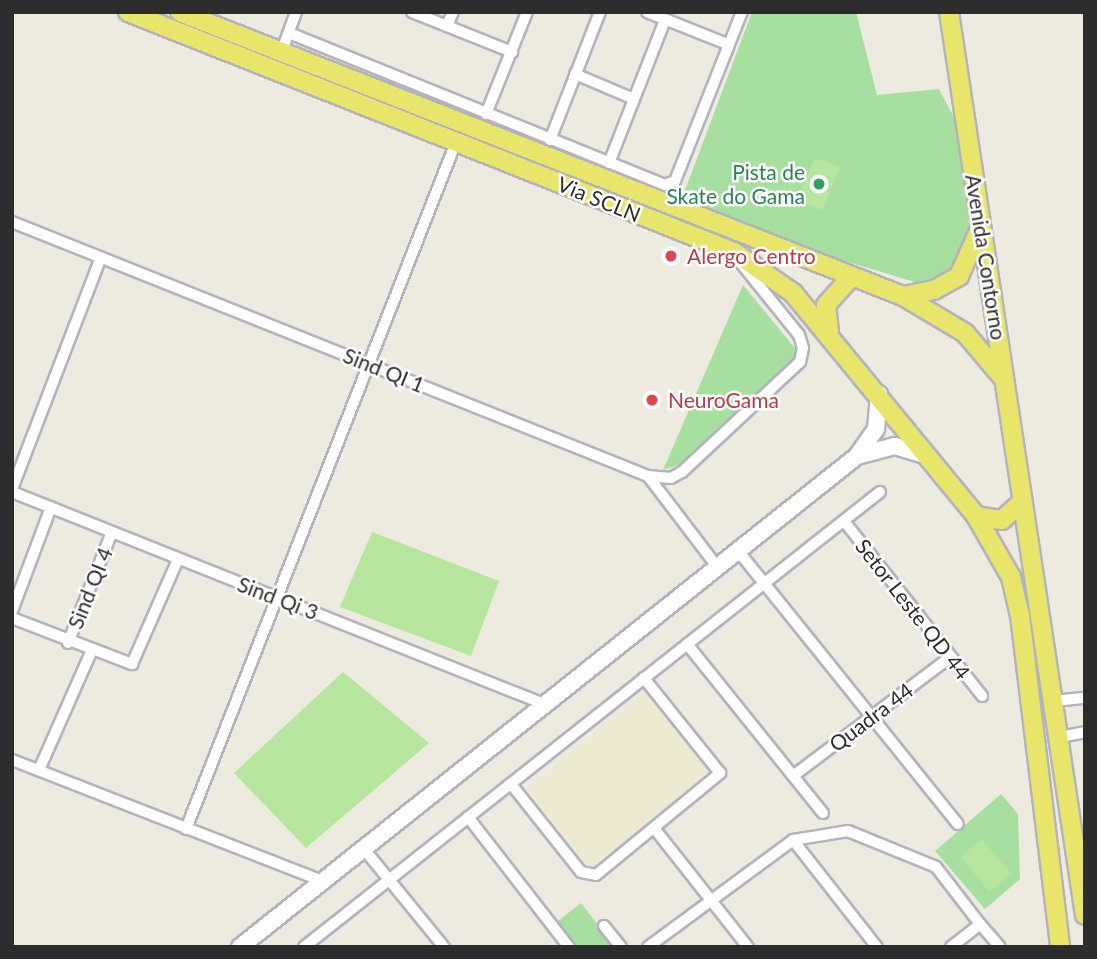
<!DOCTYPE html>
<style>
body{margin:0}
#map{position:relative;width:1097px;height:959px;overflow:hidden;background:#edeae0;font-family:Lato,sans-serif}
div>[style]{position:absolute}
.education>*{inset:0;background:#edead1}
.green>*{inset:0;background:#a7dfa0}
.pitch>*{inset:0;background:#b6e59d}
.roads{filter:drop-shadow(2px 0 #b3b3be) drop-shadow(-2px 0 #b3b3be) drop-shadow(0 2px #b3b3be) drop-shadow(0 -2px #b3b3be)}
.minor>*{height:10px;margin:-5px;padding:0 5px;transform-origin:5px;border-radius:5px;background:#fff}
.secondary>*{height:16px;margin:-8px;padding:0 8px;transform-origin:8px;border-radius:8px;background:#fff}
.primary>*{height:18px;margin:-9px;padding:0 9px;transform-origin:9px;border-radius:9px;background:#e7e66a}
.dots>*{width:19px;height:19px;translate:-50% -50%;box-sizing:border-box;border:4px solid #fff;border-radius:50%}
span{translate:-50% -50%;white-space:nowrap;text-align:center;line-height:1.15;-webkit-text-stroke:5px #fff;paint-order:stroke}
.leisure-label{font-size:21px;color:#27864d}
.right{translate:-100% -50%;text-align:right}
.street-label{font-size:21px;color:#2c2c2c}
.health-label{font-size:21px;color:#be3a42}
.left{translate:0 -50%;text-align:left}
.frame{position:absolute;inset:0;border:14px solid #2c2c2c;pointer-events:none}
</style>
<div id="map">
<div class="education">
<div style="clip-path:polygon(649px 690px,712px 771px,589px 868px,526px 789px)"></div>
</div>
<div class="green">
<div style="clip-path:polygon(752px 12px,856px 12px,877px 95px,939px 89px,957px 123px,972px 237px,959px 269px,918px 283px,825px 255px,681px 201px)"></div>
<div style="clip-path:polygon(743px 285px,799px 353px,686px 463px,663px 470px)"></div>
<div style="clip-path:polygon(1001px 794px,1018px 814px,1020px 879px,985px 909px,935px 851px)"></div>
<div style="clip-path:polygon(581px 903px,615px 947px,578px 947px,558px 921px)"></div>
</div>
<div class="pitch">
<div style="clip-path:polygon(815px 158px,840px 167px,823px 210px,797px 200px)"></div>
<div style="clip-path:polygon(372px 532px,499px 581px,471px 656px,340px 607px)"></div>
<div style="clip-path:polygon(343px 672px,429px 743px,306px 848px,234px 773px)"></div>
<div style="clip-path:polygon(982px 839px,1011px 874px,989px 892px,961px 856px)"></div>
</div>
<div class="roads">
<div class="minor">
<div style="left:412px;top:12px;width:108px;rotate:21.8deg"></div>
<div style="left:647px;top:12px;width:86px;rotate:21.8deg"></div>
<div style="left:447px;top:26px;width:15px;rotate:-67deg"></div>
<div style="left:289px;top:33px;width:406px;rotate:22deg"></div>
<div style="left:665px;top:185px;width:11px;rotate:-22deg"></div>
<div style="left:675px;top:181px;width:182px;rotate:-68.4deg"></div>
<div style="left:281px;top:53px;width:44px;rotate:-69.9deg"></div>
<div style="left:575px;top:74px;width:64px;rotate:23deg"></div>
<div style="left:486px;top:114px;width:110px;rotate:-68.1deg"></div>
<div style="left:550px;top:140px;width:137px;rotate:-68.7deg"></div>
<div style="left:609px;top:163px;width:154px;rotate:-68.6deg"></div>
<div style="left:12px;top:222px;width:685px;rotate:21.77deg"></div>
<div style="left:648px;top:476px;width:116px;rotate:52.7deg"></div>
<div style="left:648px;top:476px;width:23px;rotate:5deg"></div>
<div style="left:671px;top:478px;width:13px;rotate:-29deg"></div>
<div style="left:682px;top:472px;width:161px;rotate:-43deg"></div>
<div style="left:800px;top:362px;width:14px;rotate:-78deg"></div>
<div style="left:803px;top:348px;width:14px;rotate:-107deg"></div>
<div style="left:799px;top:335px;width:94px;rotate:-128.9deg"></div>
<div style="left:12px;top:489px;width:248px;rotate:-69deg"></div>
<div style="left:12px;top:492px;width:573px;rotate:21.73deg"></div>
<div style="left:844px;top:521px;width:223px;rotate:51.7deg"></div>
<div style="left:739px;top:552px;width:349px;rotate:51.2deg"></div>
<div style="left:12px;top:611px;width:111px;rotate:-69.4deg"></div>
<div style="left:12px;top:618px;width:129px;rotate:21deg"></div>
<div style="left:132px;top:664px;width:115px;rotate:-66.3deg"></div>
<div style="left:68px;top:643px;width:119px;rotate:-68.4deg"></div>
<div style="left:687px;top:644px;width:217px;rotate:51.2deg"></div>
<div style="left:1054px;top:701px;width:31px;rotate:-6deg"></div>
<div style="left:1060px;top:737px;width:25px;rotate:-11deg"></div>
<div style="left:12px;top:760px;width:333px;rotate:21.3deg"></div>
<div style="left:39px;top:770px;width:129px;rotate:-66.2deg"></div>
<div style="left:793px;top:776px;width:196px;rotate:-37.1deg"></div>
<div style="left:511px;top:784px;width:112px;rotate:51.5deg"></div>
<div style="left:581px;top:872px;width:15px;rotate:11deg"></div>
<div style="left:596px;top:875px;width:161px;rotate:-39.4deg"></div>
<div style="left:720px;top:773px;width:122px;rotate:-128.7deg"></div>
<div style="left:468px;top:817px;width:165px;rotate:52.2deg"></div>
<div style="left:654px;top:828px;width:152px;rotate:51.7deg"></div>
<div style="left:186px;top:829px;width:738px;rotate:-68.54deg"></div>
<div style="left:793px;top:840px;width:136px;rotate:51.9deg"></div>
<div style="left:364px;top:849px;width:127px;rotate:50.8deg"></div>
<div style="left:604px;top:926px;width:27px;rotate:51deg"></div>
<div style="left:304px;top:947px;width:734px;rotate:-38.31deg"></div>
<div style="left:648px;top:947px;width:180px;rotate:-36.4deg"></div>
<div style="left:793px;top:840px;width:56px;rotate:-9.3deg"></div>
<div style="left:848px;top:831px;width:95px;rotate:22.2deg"></div>
<div style="left:936px;top:867px;width:72px;rotate:52.3deg"></div>
<div style="left:951px;top:947px;width:37px;rotate:-38deg"></div>
<div style="left:980px;top:924px;width:30px;rotate:49deg"></div>
</div>
<div class="secondary">
<div style="left:857px;top:456px;width:39px;rotate:-15deg"></div>
<div style="left:895px;top:446px;width:34px;rotate:17deg"></div>
<div style="left:240px;top:947px;width:789px;rotate:-38.51deg"></div>
<div style="left:857px;top:456px;width:33px;rotate:-55deg"></div>
<div style="left:876px;top:429px;width:35px;rotate:-85deg"></div>
</div>
<div class="primary">
<div style="left:128px;top:12px;width:652px;rotate:21.61deg"></div>
<div style="left:734px;top:252px;width:72px;rotate:34.8deg"></div>
<div style="left:793px;top:293px;width:288px;rotate:50.6deg"></div>
<div style="left:976px;top:516px;width:70px;rotate:60.2deg"></div>
<div style="left:1011px;top:577px;width:39px;rotate:77deg"></div>
<div style="left:1020px;top:615px;width:334px;rotate:83.1deg"></div>
<div style="left:180px;top:12px;width:777px;rotate:21.45deg"></div>
<div style="left:903px;top:296px;width:72px;rotate:30.8deg"></div>
<div style="left:965px;top:333px;width:59px;rotate:49.8deg"></div>
<div style="left:949px;top:12px;width:913px;rotate:81.44deg"></div>
<div style="left:903px;top:296px;width:32px;rotate:-11deg"></div>
<div style="left:934px;top:290px;width:29px;rotate:-29deg"></div>
<div style="left:959px;top:276px;width:49px;rotate:-66deg"></div>
<div style="left:829px;top:332px;width:27px;rotate:-96deg"></div>
<div style="left:826px;top:305px;width:36px;rotate:-48deg"></div>
<div style="left:976px;top:516px;width:26px;rotate:9deg"></div>
<div style="left:1002px;top:520px;width:28px;rotate:-42deg"></div>
</div>
</div>
<div class="dots">
<div style="left:819px;top:184px;background:#2e9e5b"></div>
<div style="left:671px;top:256px;background:#e0444e"></div>
<div style="left:652px;top:400px;background:#e0444e"></div>
</div>
<div class="leisure-label">
<span class="right" style="left:805px;top:184px">Pista de<br>Skate do Gama</span>
</div>
<div class="street-label">
<span style="left:599px;top:199px;rotate:22deg">Via SCLN</span>
<span style="left:986px;top:257px;rotate:81deg">Avenida Contorno</span>
<span style="left:384px;top:370px;rotate:22deg">Sind QI 1</span>
<span style="left:90px;top:588px;rotate:-68deg">Sind QI 4</span>
<span style="left:278px;top:598px;rotate:21deg">Sind Qi 3</span>
<span style="left:913px;top:609px;rotate:52deg">Setor Leste QD 44</span>
<span style="left:871px;top:717px;rotate:-37deg">Quadra 44</span>
</div>
<div class="health-label">
<span class="left" style="left:687px;top:256px">Alergo Centro</span>
<span class="left" style="left:668px;top:400px">NeuroGama</span>
</div>
<div class="frame"></div>
</div>
